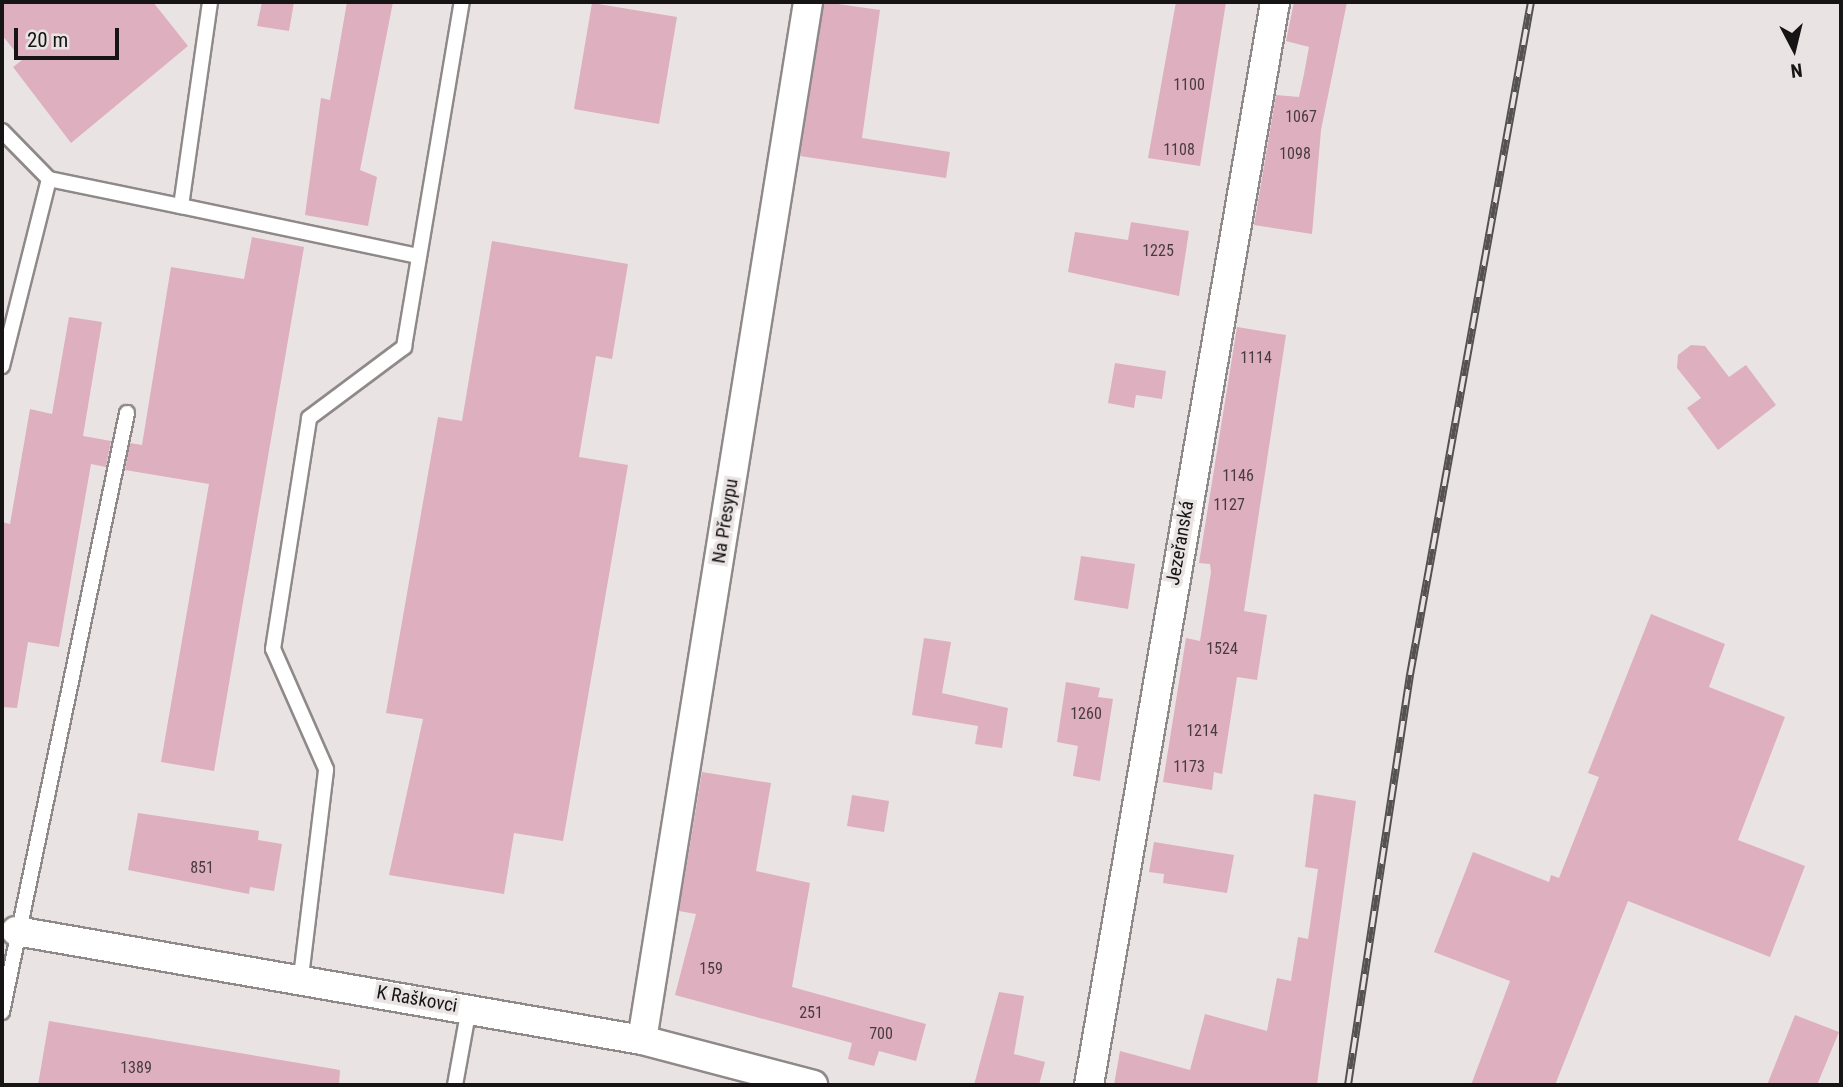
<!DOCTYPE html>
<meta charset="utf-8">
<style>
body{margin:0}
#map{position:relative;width:1843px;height:1087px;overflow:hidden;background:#eae3e3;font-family:"Roboto Condensed",sans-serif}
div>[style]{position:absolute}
.building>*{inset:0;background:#ddafbf}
.roads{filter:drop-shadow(2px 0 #8f8989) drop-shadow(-2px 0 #8f8989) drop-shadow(0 2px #8f8989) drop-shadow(0 -2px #8f8989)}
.lane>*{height:14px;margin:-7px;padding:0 7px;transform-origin:7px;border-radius:7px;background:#fff}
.street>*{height:28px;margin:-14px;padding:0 14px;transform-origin:14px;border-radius:14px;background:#fff}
.rail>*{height:8px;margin-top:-4px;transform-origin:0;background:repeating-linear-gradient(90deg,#eae3e3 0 16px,#555151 0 32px);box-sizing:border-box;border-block:2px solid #555151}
span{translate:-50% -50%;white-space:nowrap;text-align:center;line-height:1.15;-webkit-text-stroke:7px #eae3e3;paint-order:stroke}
.number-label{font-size:16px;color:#483b3f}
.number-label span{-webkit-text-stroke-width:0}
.street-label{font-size:19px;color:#161414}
.frame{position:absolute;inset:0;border:4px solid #161414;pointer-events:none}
.north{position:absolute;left:1759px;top:14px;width:70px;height:70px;-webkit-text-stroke:5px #eae3e3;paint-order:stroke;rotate:173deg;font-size:19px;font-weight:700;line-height:28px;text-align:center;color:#161414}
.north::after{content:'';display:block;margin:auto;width:24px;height:32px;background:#161414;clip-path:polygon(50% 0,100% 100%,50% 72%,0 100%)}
.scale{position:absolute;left:14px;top:28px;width:105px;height:32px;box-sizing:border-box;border:4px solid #161414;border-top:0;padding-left:9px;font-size:21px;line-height:24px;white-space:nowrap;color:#161414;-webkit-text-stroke:5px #eae3e3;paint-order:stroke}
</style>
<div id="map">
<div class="building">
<div style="clip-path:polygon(2px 2px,153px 2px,188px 46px,71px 143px,13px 67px,22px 60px,2px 35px)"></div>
<div style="clip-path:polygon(262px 2px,294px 2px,289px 31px,257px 26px)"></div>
<div style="clip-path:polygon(347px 2px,393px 2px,360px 170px,377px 177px,368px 226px,305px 215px,321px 98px,330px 100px)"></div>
<div style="clip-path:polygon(824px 2px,880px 10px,862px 138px,950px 152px,946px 178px,800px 156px)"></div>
<div style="clip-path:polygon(1176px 2px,1226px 2px,1200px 166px,1148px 158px)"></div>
<div style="clip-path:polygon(1294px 2px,1347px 2px,1321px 130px,1312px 234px,1254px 225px,1276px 95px,1299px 97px,1304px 74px,1309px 47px,1286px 41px)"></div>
<div style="clip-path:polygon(592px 3px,677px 17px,659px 124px,574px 109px)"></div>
<div style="clip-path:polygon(1131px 222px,1189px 231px,1179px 296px,1068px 272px,1075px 232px,1128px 240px)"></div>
<div style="clip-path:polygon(252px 237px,304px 247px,214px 771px,161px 762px,209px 484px,125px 470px,130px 443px,142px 445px,171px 267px,244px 279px)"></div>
<div style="clip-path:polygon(492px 241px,628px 264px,612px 359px,596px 356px,579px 457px,628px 465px,563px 841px,514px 833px,504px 894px,389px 875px,423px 719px,386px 713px,438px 417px,462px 421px)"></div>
<div style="clip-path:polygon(69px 317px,102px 322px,83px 436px,111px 441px,106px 467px,91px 464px,59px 647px,28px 642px,17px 708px,2px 707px,2px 522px,10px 524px,30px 409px,52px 414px)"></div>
<div style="clip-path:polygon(1237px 327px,1286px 335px,1244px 611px,1267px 615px,1257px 680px,1237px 677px,1222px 774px,1214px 772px,1212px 790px,1163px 782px,1186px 638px,1200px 641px,1211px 572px,1210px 564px,1199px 563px)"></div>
<div style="clip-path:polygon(1691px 345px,1705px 346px,1729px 377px,1746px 365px,1776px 405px,1718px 450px,1687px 408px,1701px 398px,1677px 368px,1678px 355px)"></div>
<div style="clip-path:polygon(1115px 363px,1166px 371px,1162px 399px,1136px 395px,1134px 408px,1108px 403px)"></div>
<div style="clip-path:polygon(1081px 556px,1135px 564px,1128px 609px,1074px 600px)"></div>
<div style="clip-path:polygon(1651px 614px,1725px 644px,1709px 687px,1785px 717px,1738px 840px,1805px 866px,1770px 957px,1628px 901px,1555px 1085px,1471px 1085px,1510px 981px,1434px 952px,1473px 852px,1549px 882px,1551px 875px,1559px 878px,1599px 777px,1588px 773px)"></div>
<div style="clip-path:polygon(924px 638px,951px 642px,942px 693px,1008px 708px,1002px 748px,975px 744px,978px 726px,912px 715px)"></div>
<div style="clip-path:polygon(1066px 682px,1100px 688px,1098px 697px,1113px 699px,1100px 781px,1073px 776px,1078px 746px,1057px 742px)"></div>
<div style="clip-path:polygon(702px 772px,771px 783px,756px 871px,810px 883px,792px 987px,926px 1024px,916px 1061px,879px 1051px,874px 1066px,848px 1059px,852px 1043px,675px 995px,696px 914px,679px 911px)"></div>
<div style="clip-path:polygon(1314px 794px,1356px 801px,1317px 1085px,1114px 1085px,1120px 1051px,1190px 1070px,1205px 1014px,1267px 1031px,1277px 978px,1291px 981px,1298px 937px,1308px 939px,1318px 869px,1305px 867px)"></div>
<div style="clip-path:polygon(852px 795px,889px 801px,884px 832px,847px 826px)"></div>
<div style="clip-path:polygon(138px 813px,259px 831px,258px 840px,282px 844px,274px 891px,250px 887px,249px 894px,128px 870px)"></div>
<div style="clip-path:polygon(1154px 842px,1234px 855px,1227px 893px,1163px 883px,1164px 874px,1149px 872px)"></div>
<div style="clip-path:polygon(999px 992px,1024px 996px,1014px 1054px,1045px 1062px,1039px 1085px,974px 1085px)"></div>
<div style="clip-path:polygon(1795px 1015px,1839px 1032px,1817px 1085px,1767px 1085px)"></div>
<div style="clip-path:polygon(49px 1021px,340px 1070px,339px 1085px,38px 1085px)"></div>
</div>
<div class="roads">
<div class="lane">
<div style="left:2px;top:131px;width:67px;rotate:45.6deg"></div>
<div style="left:49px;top:179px;width:193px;rotate:104.1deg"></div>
<div style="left:49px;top:179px;width:135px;rotate:11.6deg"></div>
<div style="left:181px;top:206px;width:206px;rotate:-81.9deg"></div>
<div style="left:181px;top:206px;width:243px;rotate:11.9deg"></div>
<div style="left:301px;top:977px;width:209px;rotate:-83.1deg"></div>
<div style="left:326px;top:769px;width:131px;rotate:-113.8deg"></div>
<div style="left:273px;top:649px;width:234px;rotate:-81.1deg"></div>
<div style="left:309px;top:418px;width:119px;rotate:-36.8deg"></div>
<div style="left:404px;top:347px;width:350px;rotate:-80.5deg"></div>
<div style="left:2px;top:1012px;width:612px;rotate:-78.21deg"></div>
<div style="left:455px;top:1085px;width:78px;rotate:-79.7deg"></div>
</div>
<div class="street">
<div style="left:16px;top:931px;width:635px;rotate:9.88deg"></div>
<div style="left:642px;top:1040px;width:177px;rotate:14.7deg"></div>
<div style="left:642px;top:1040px;width:1051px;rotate:-80.91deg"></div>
<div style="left:1089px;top:1085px;width:1099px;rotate:-80.25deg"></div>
</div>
</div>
<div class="rail">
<div style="left:1348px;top:1085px;width:415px;rotate:-81.4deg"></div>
<div style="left:1410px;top:675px;width:684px;rotate:-79.81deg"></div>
</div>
<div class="number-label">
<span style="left:1189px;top:85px">1100</span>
<span style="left:1301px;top:117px">1067</span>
<span style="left:1179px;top:150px">1108</span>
<span style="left:1295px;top:154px">1098</span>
<span style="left:1158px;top:251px">1225</span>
<span style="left:1256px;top:358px">1114</span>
<span style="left:1238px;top:476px">1146</span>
<span style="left:1229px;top:505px">1127</span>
<span style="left:1222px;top:649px">1524</span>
<span style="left:1086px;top:714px">1260</span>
<span style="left:1202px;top:731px">1214</span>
<span style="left:1189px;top:767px">1173</span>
<span style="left:202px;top:868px">851</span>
<span style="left:711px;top:969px">159</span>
<span style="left:811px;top:1013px">251</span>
<span style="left:881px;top:1034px">700</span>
<span style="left:136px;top:1068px">1389</span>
</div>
<div class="street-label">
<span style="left:725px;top:521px;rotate:-81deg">Na Přesypu</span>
<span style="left:1180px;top:543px;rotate:-80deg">Jezeřanská</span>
<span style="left:417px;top:999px;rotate:10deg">K Raškovci</span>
</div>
<div class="frame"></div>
<div class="north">N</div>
<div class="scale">20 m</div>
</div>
